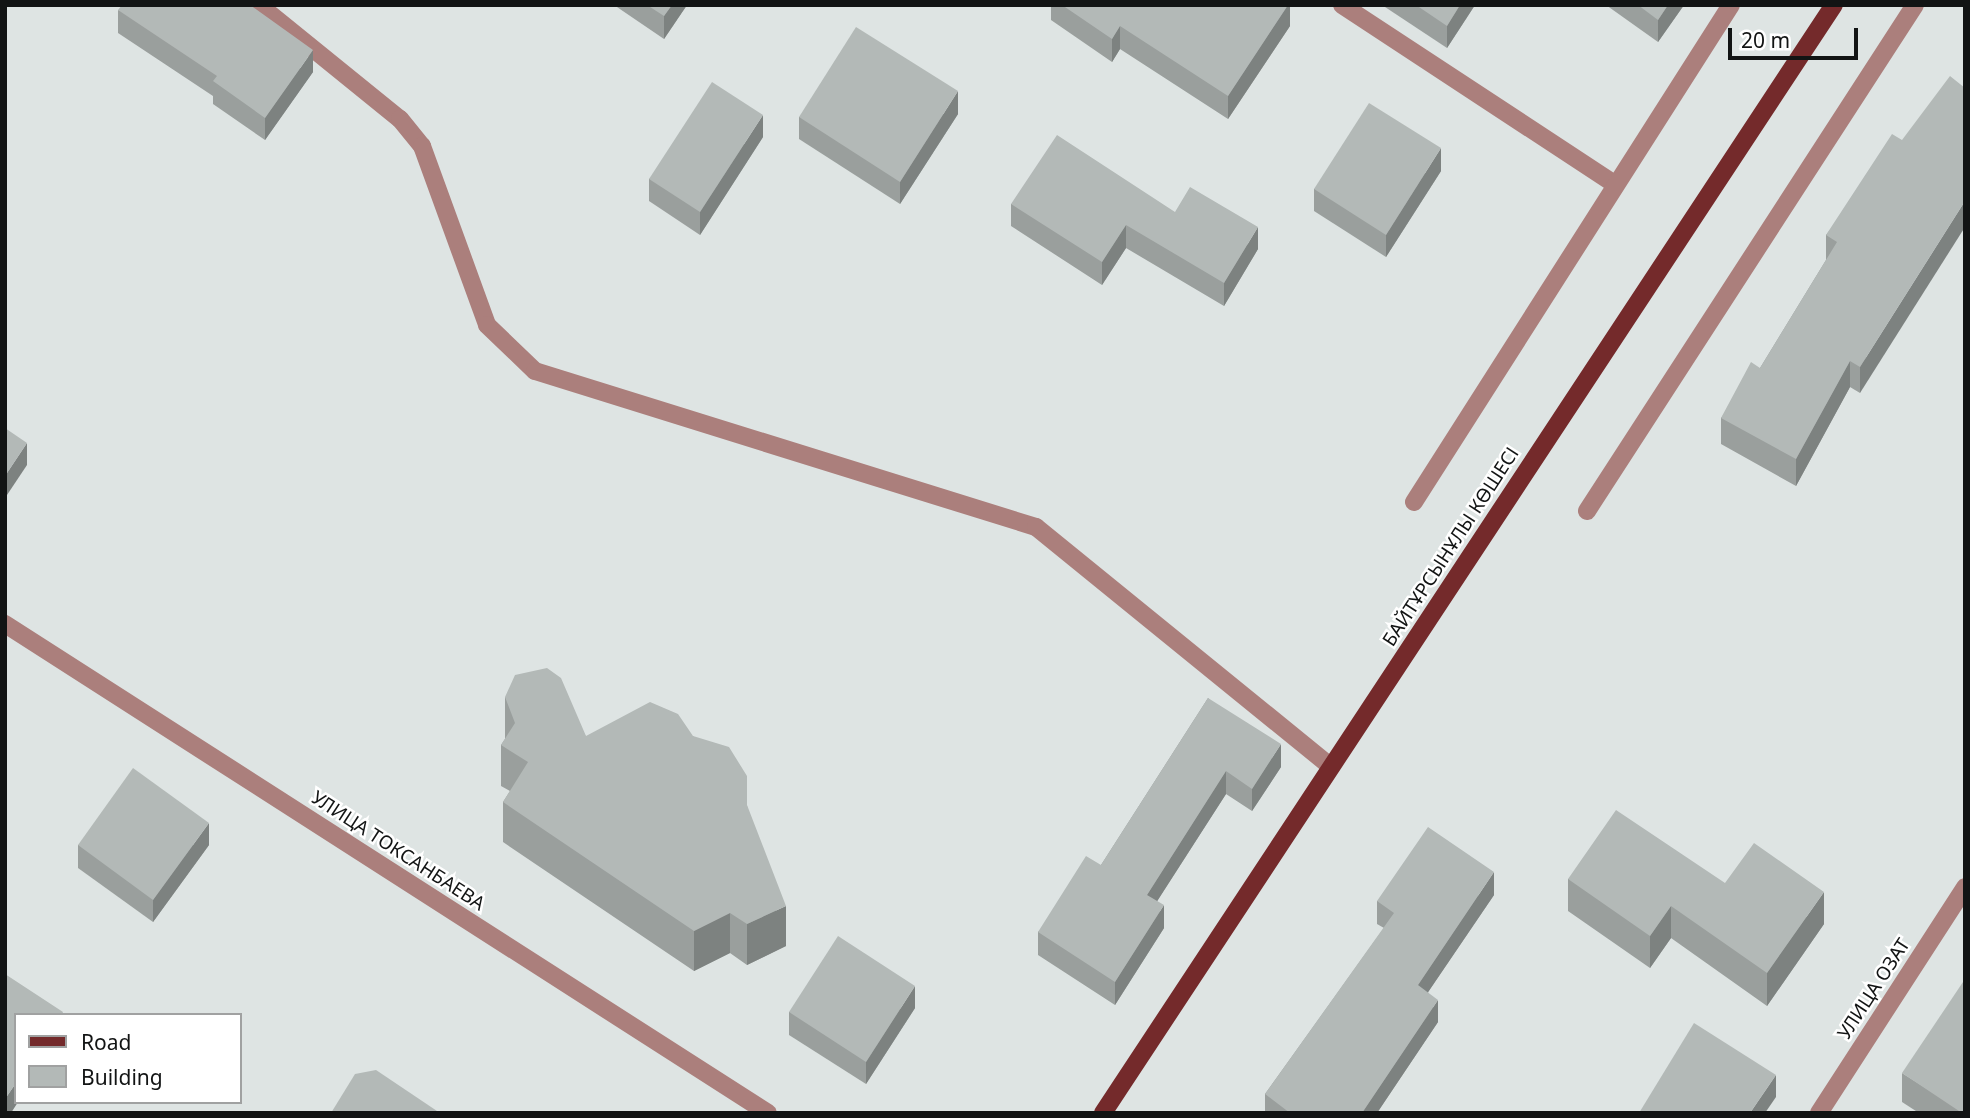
<!DOCTYPE html>
<meta charset="utf-8">
<style>
body{margin:0}
#map{position:relative;width:1970px;height:1118px;overflow:hidden;background:#dee4e3;font-family:"Noto Sans",sans-serif}
div>[style]{position:absolute}
.minor>*{height:18px;margin:-9px;padding:0 9px;transform-origin:9px;border-radius:9px;background:#ab7f7c}
.major>*{height:18px;margin:-9px;padding:0 9px;transform-origin:9px;border-radius:9px;background:#742a2b}
.wall>*{inset:0;background:#9a9f9d}
.shaded-wall>*{inset:0;background:#7d8280}
.building>*{inset:0;background:#b3b9b7}
span{translate:-50% -50%;white-space:nowrap;text-align:center;line-height:1.15;-webkit-text-stroke:5px #fff;paint-order:stroke}
.street-label{font-size:19px;color:#121414}
.frame{position:absolute;inset:0;border:7px solid #121414;pointer-events:none}
.legend{position:absolute;left:14px;top:1013px;width:228px;height:91px;box-sizing:border-box;background:#fff;border:2px solid #a0a1a1;margin:0;padding:9px 12px;list-style:none;font-size:21px;color:#121414}
.legend li{display:flex;align-items:center;gap:14px;height:35px}
.legend b{width:35px;border:2px solid #a0a1a1}
.scale{position:absolute;left:1728px;top:28px;width:130px;height:32px;box-sizing:border-box;border:4px solid #121414;border-top:0;padding-left:9px;font-size:21px;line-height:24px;white-space:nowrap;color:#121414;-webkit-text-stroke:5px #fff;paint-order:stroke}
</style>
<div id="map">
<div class="minor">
<div style="left:259px;top:5px;width:181px;rotate:39deg"></div>
<div style="left:400px;top:119px;width:35px;rotate:51deg"></div>
<div style="left:422px;top:146px;width:190px;rotate:70deg"></div>
<div style="left:487px;top:325px;width:66px;rotate:43.8deg"></div>
<div style="left:535px;top:371px;width:525px;rotate:17.3deg"></div>
<div style="left:1036px;top:527px;width:380px;rotate:39.1deg"></div>
<div style="left:1342px;top:5px;width:326px;rotate:33.3deg"></div>
<div style="left:1414px;top:502px;width:589px;rotate:-57.47deg"></div>
<div style="left:1587px;top:511px;width:603px;rotate:-57.05deg"></div>
<div style="left:5px;top:624px;width:906px;rotate:32.66deg"></div>
<div style="left:1819px;top:1113px;width:269px;rotate:-57.1deg"></div>
</div>
<div class="major">
<div style="left:1103px;top:1113px;width:1327px;rotate:-56.59deg"></div>
</div>
<div class="wall">
<div style="clip-path:polygon(614px 5px,687px 5px,664px 39px)"></div>
<div style="clip-path:polygon(1051px 5px,1290px 5px,1290px 26px,1228px 119px,1120px 49px,1112px 62px,1051px 20px)"></div>
<div style="clip-path:polygon(1382px 5px,1475px 5px,1447px 48px)"></div>
<div style="clip-path:polygon(1606px 5px,1684px 5px,1658px 42px)"></div>
<div style="clip-path:polygon(118px 10px,313px 72px,265px 140px,213px 104px,213px 96px,118px 33px)"></div>
<div style="clip-path:polygon(958px 114px,900px 204px,799px 139px,799px 117px)"></div>
<div style="clip-path:polygon(763px 137px,700px 235px,649px 201px,649px 179px)"></div>
<div style="clip-path:polygon(1902px 140px,1860px 393px,1850px 387px,1796px 486px,1721px 444px,1721px 418px,1760px 368px,1826px 260px,1826px 235px)"></div>
<div style="clip-path:polygon(1441px 171px,1386px 257px,1314px 211px,1314px 189px)"></div>
<div style="clip-path:polygon(1011px 204px,1175px 212px,1258px 249px,1224px 306px,1126px 248px,1102px 285px,1011px 226px)"></div>
<div style="clip-path:polygon(505px 697px,586px 736px,693px 736px,747px 806px,786px 946px,747px 965px,730px 953px,694px 971px,503px 842px,503px 802px,510px 791px,501px 786px,501px 745px,505px 739px)"></div>
<div style="clip-path:polygon(1208px 698px,1281px 767px,1252px 811px,1226px 794px,1157px 901px,1164px 928px,1115px 1005px,1038px 955px,1038px 932px,1101px 865px)"></div>
<div style="clip-path:polygon(78px 845px,209px 845px,153px 922px,78px 868px)"></div>
<div style="clip-path:polygon(1568px 879px,1725px 883px,1824px 924px,1767px 1006px,1671px 938px,1650px 968px,1568px 911px)"></div>
<div style="clip-path:polygon(1494px 895px,1428px 992px,1438px 1022px,1377px 1113px,1265px 1113px,1265px 1094px,1384px 928px,1377px 924px,1377px 901px)"></div>
<div style="clip-path:polygon(915px 1008px,866px 1084px,789px 1035px,789px 1012px)"></div>
<div style="clip-path:polygon(1902px 1073px,1965px 1113px,1919px 1113px,1902px 1102px)"></div>
</div>
<div class="shaded-wall">
<div style="clip-path:polygon(672px 5px,687px 5px,664px 39px,664px 16px)"></div>
<div style="clip-path:polygon(1288px 5px,1290px 5px,1290px 26px,1228px 119px,1228px 96px)"></div>
<div style="clip-path:polygon(1460px 5px,1475px 5px,1447px 48px,1447px 26px)"></div>
<div style="clip-path:polygon(1668px 5px,1684px 5px,1658px 42px,1658px 20px)"></div>
<div style="clip-path:polygon(1120px 26px,1120px 49px,1112px 62px,1112px 39px)"></div>
<div style="clip-path:polygon(313px 50px,313px 72px,265px 140px,265px 118px)"></div>
<div style="clip-path:polygon(958px 91px,958px 114px,900px 204px,900px 182px)"></div>
<div style="clip-path:polygon(763px 115px,763px 137px,700px 235px,700px 212px)"></div>
<div style="clip-path:polygon(1441px 148px,1441px 171px,1386px 257px,1386px 235px)"></div>
<div style="clip-path:polygon(1965px 201px,1965px 227px,1860px 393px,1860px 367px)"></div>
<div style="clip-path:polygon(1126px 225px,1126px 248px,1102px 285px,1102px 262px)"></div>
<div style="clip-path:polygon(1258px 227px,1258px 249px,1224px 306px,1224px 283px)"></div>
<div style="clip-path:polygon(1850px 361px,1850px 387px,1796px 486px,1796px 459px)"></div>
<div style="clip-path:polygon(27px 443px,27px 465px,5px 498px,5px 476px)"></div>
<div style="clip-path:polygon(1281px 744px,1281px 767px,1252px 811px,1252px 789px)"></div>
<div style="clip-path:polygon(1226px 771px,1226px 794px,1147px 917px,1147px 895px)"></div>
<div style="clip-path:polygon(209px 823px,209px 845px,153px 922px,153px 900px)"></div>
<div style="clip-path:polygon(1494px 872px,1494px 895px,1418px 1007px,1418px 985px)"></div>
<div style="clip-path:polygon(1824px 892px,1824px 924px,1767px 1006px,1767px 973px)"></div>
<div style="clip-path:polygon(1164px 905px,1164px 928px,1115px 1005px,1115px 982px)"></div>
<div style="clip-path:polygon(786px 906px,786px 946px,747px 965px,747px 924px)"></div>
<div style="clip-path:polygon(1671px 906px,1671px 938px,1650px 968px,1650px 936px)"></div>
<div style="clip-path:polygon(730px 913px,730px 953px,694px 971px,694px 931px)"></div>
<div style="clip-path:polygon(915px 986px,915px 1008px,866px 1084px,866px 1062px)"></div>
<div style="clip-path:polygon(1438px 1000px,1438px 1022px,1377px 1113px,1362px 1113px)"></div>
<div style="clip-path:polygon(1776px 1075px,1776px 1097px,1765px 1113px,1750px 1113px)"></div>
<div style="clip-path:polygon(16px 1083px,16px 1102px,18px 1102px,11px 1113px,5px 1113px,5px 1099px)"></div>
</div>
<div class="building">
<div style="clip-path:polygon(122px 5px,250px 5px,313px 50px,265px 118px,213px 81px,217px 76px,118px 10px)"></div>
<div style="clip-path:polygon(647px 5px,672px 5px,664px 16px)"></div>
<div style="clip-path:polygon(1062px 5px,1288px 5px,1228px 96px,1120px 26px,1112px 39px)"></div>
<div style="clip-path:polygon(1416px 5px,1460px 5px,1447px 26px)"></div>
<div style="clip-path:polygon(1638px 5px,1668px 5px,1658px 20px)"></div>
<div style="clip-path:polygon(856px 27px,958px 91px,900px 182px,799px 117px)"></div>
<div style="clip-path:polygon(1950px 76px,1965px 88px,1965px 201px,1860px 367px,1850px 361px,1796px 459px,1721px 418px,1751px 362px,1760px 368px,1837px 242px,1826px 235px,1892px 134px,1902px 140px)"></div>
<div style="clip-path:polygon(712px 82px,763px 115px,700px 212px,649px 179px)"></div>
<div style="clip-path:polygon(1369px 103px,1441px 148px,1386px 235px,1314px 189px)"></div>
<div style="clip-path:polygon(1057px 135px,1175px 212px,1190px 187px,1258px 227px,1224px 283px,1126px 225px,1102px 262px,1011px 204px)"></div>
<div style="clip-path:polygon(5px 428px,27px 443px,5px 476px)"></div>
<div style="clip-path:polygon(547px 668px,561px 678px,586px 736px,650px 702px,678px 714px,693px 736px,729px 747px,747px 776px,747px 805px,786px 906px,747px 924px,730px 913px,694px 931px,503px 802px,528px 762px,501px 745px,515px 723px,505px 697px,515px 675px)"></div>
<div style="clip-path:polygon(1208px 698px,1281px 744px,1252px 789px,1226px 771px,1147px 895px,1164px 905px,1115px 982px,1038px 932px,1086px 856px,1101px 865px)"></div>
<div style="clip-path:polygon(133px 768px,209px 823px,153px 900px,78px 845px)"></div>
<div style="clip-path:polygon(1616px 810px,1725px 883px,1754px 843px,1824px 892px,1767px 973px,1671px 906px,1650px 936px,1568px 879px)"></div>
<div style="clip-path:polygon(1428px 827px,1494px 872px,1418px 985px,1438px 1000px,1362px 1113px,1290px 1113px,1265px 1094px,1394px 913px,1377px 901px)"></div>
<div style="clip-path:polygon(838px 936px,915px 986px,866px 1062px,789px 1012px)"></div>
<div style="clip-path:polygon(5px 974px,63px 1012px,62px 1015px,16px 1015px,16px 1083px,5px 1099px)"></div>
<div style="clip-path:polygon(1965px 979px,1965px 1113px,1962px 1113px,1902px 1073px)"></div>
<div style="clip-path:polygon(1694px 1023px,1776px 1075px,1750px 1113px,1639px 1113px)"></div>
<div style="clip-path:polygon(376px 1070px,440px 1113px,331px 1113px,355px 1074px)"></div>
</div>
<div class="street-label">
<span style="left:1451px;top:547px;rotate:-57deg">БАЙТҰРСЫНҰЛЫ КӨШЕСІ</span>
<span style="left:398px;top:851px;rotate:33deg">УЛИЦА ТОКСАНБАЕВА</span>
<span style="left:1874px;top:989px;rotate:-57deg">УЛИЦА ОЗАТ</span>
</div>
<div class="frame"></div>
<ul class="legend">
<li><b style="height:9px;background:#742a2b"></b>Road</li>
<li><b style="height:19px;background:#b3b9b7"></b>Building</li>
</ul>
<div class="scale">20 m</div>
</div>
